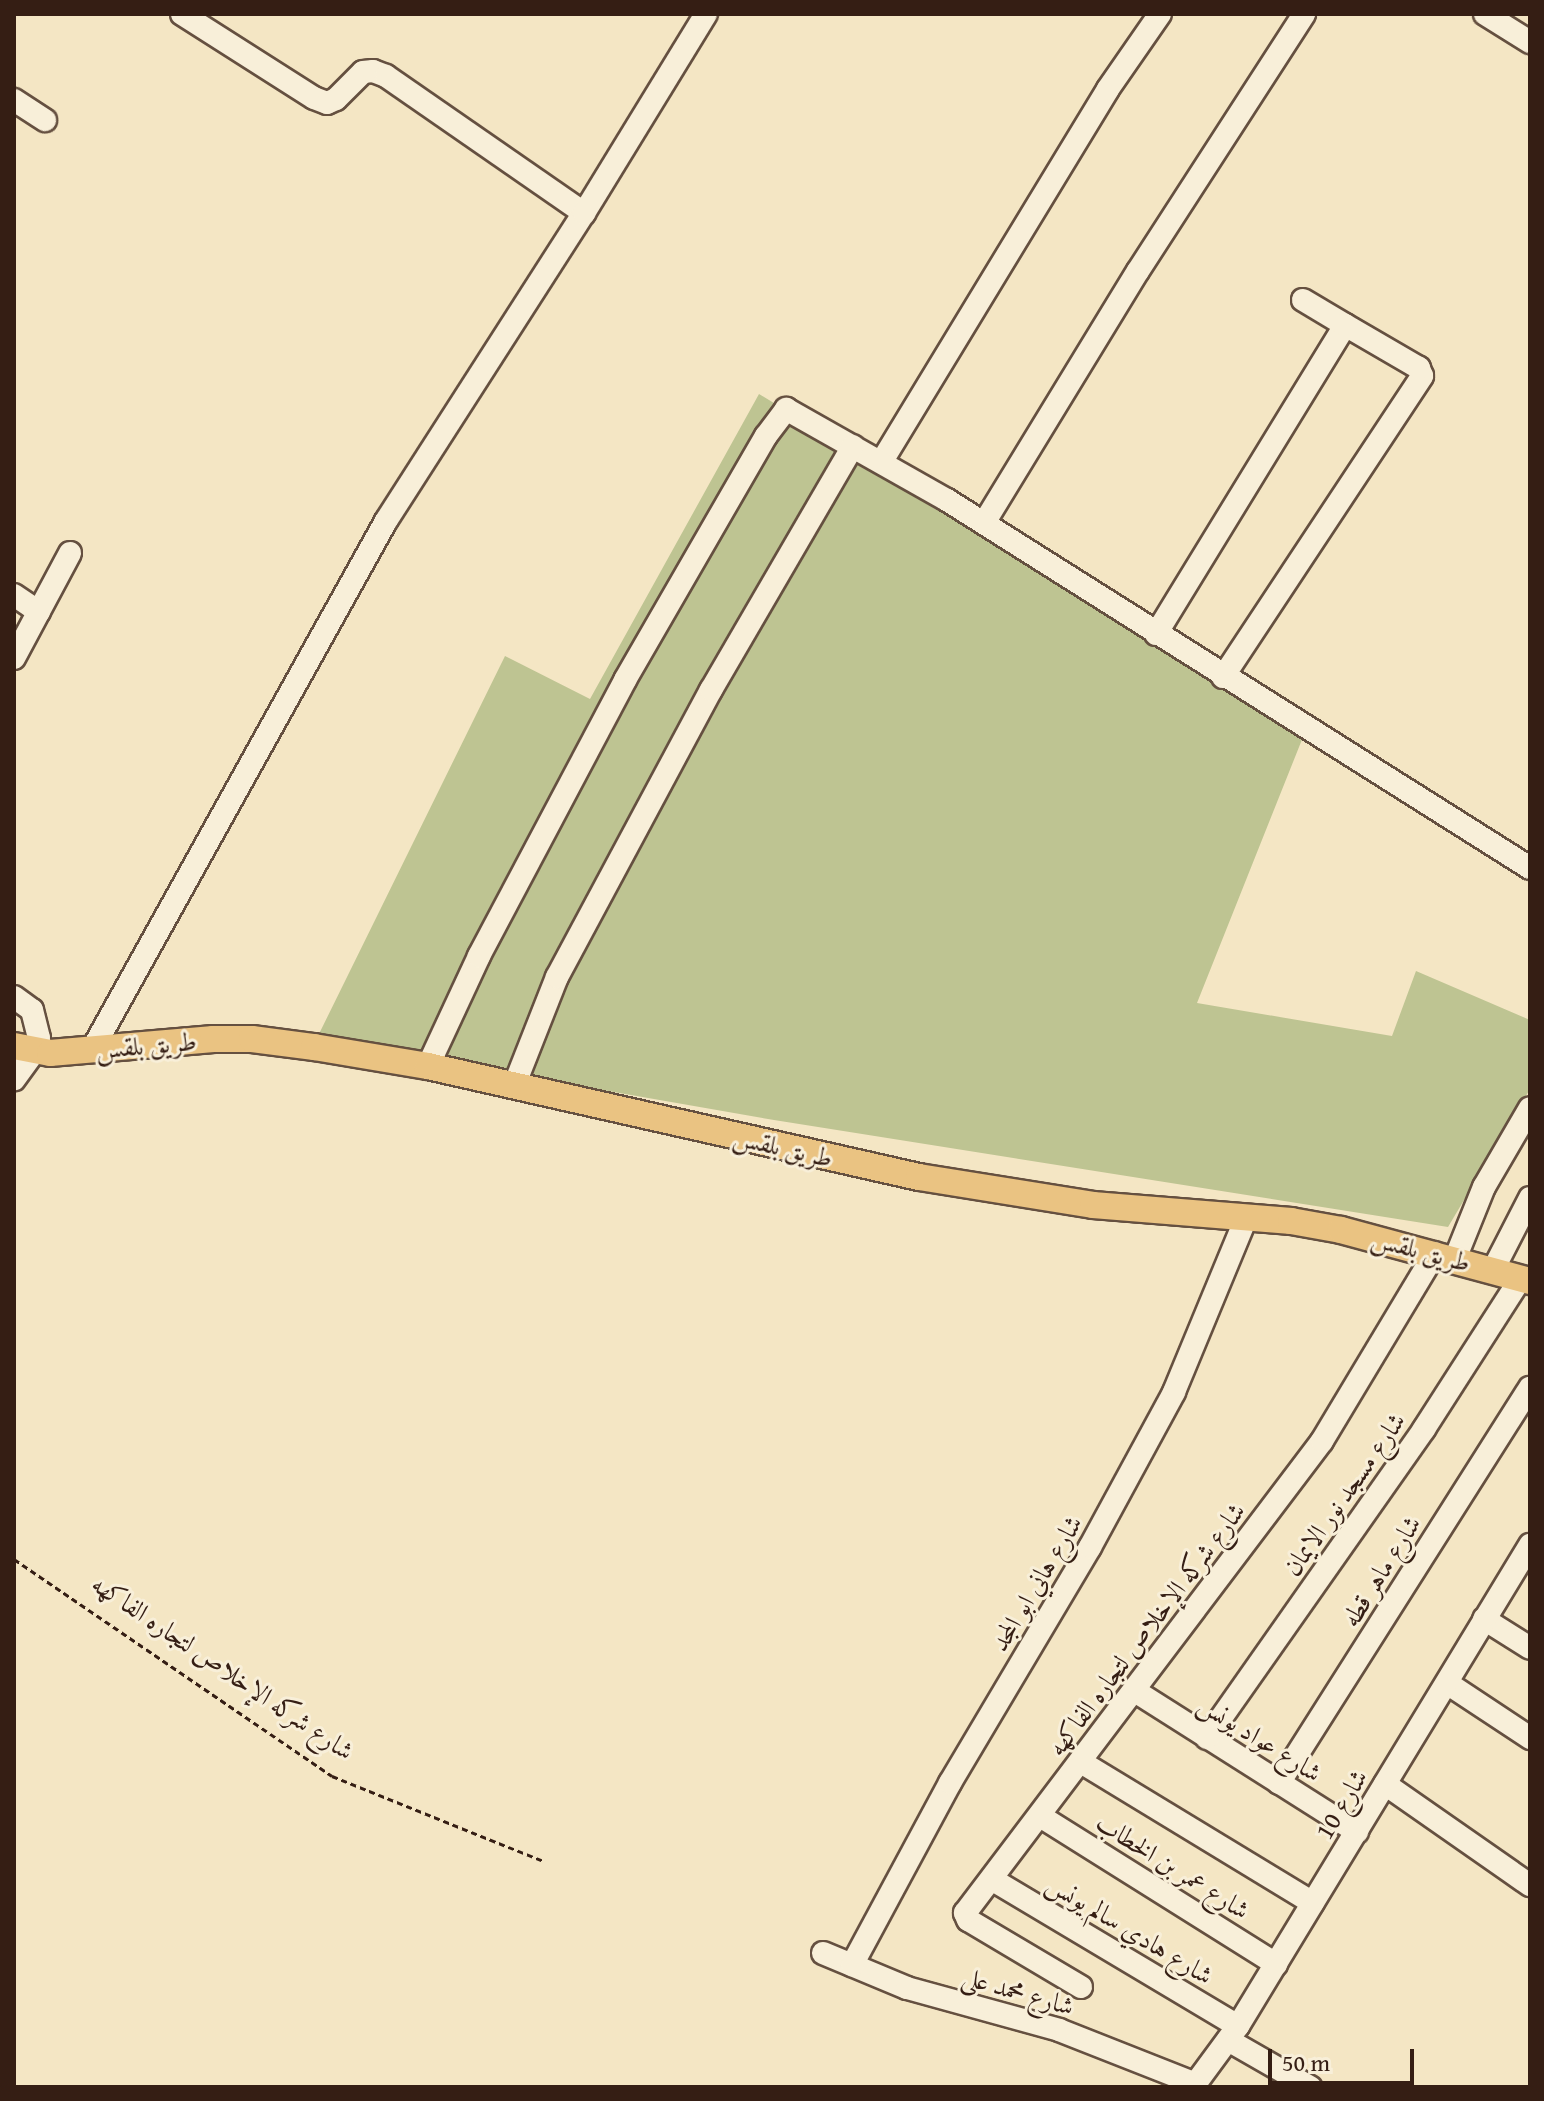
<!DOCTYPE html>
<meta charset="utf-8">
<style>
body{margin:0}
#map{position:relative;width:1544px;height:2101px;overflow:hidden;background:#f4e6c4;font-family:"Gentium Book Plus",Amiri,serif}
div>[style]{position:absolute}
.green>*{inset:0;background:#bec492}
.path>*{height:3px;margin-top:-1.5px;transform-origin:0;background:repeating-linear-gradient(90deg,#351e14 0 6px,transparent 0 10px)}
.roads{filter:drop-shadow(2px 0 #655040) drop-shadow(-2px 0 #655040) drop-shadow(0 2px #655040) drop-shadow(0 -2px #655040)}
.minor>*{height:22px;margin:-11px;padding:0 11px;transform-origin:11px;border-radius:11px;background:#f8efd9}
.major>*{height:26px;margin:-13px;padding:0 13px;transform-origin:13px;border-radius:13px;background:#eac382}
span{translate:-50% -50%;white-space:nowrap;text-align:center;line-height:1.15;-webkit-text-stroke:6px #f8efd9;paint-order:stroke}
.street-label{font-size:26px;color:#351e14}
.frame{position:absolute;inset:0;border:16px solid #351e14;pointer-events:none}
.scale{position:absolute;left:1268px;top:2049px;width:146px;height:36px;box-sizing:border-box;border:4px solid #351e14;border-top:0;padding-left:10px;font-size:24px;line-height:28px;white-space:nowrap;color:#351e14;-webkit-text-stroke:6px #f8efd9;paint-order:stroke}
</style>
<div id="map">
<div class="green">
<div style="clip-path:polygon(759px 394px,1307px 727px,1197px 1003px,1392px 1036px,1416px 971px,1530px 1020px,1530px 1089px,1448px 1227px,774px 1120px,316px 1040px,505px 656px,590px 699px)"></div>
</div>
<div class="path">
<div style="left:14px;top:1559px;width:385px;rotate:34.3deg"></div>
<div style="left:332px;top:1776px;width:227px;rotate:21.9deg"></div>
</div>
<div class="roads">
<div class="minor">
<div style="left:182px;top:14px;width:156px;rotate:32.5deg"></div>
<div style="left:314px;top:98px;width:14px;rotate:21deg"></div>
<div style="left:327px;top:103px;width:10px;rotate:-24deg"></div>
<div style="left:336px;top:99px;width:38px;rotate:-45deg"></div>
<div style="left:363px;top:72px;width:10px;rotate:-6deg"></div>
<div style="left:373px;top:71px;width:14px;rotate:21deg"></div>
<div style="left:386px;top:76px;width:241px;rotate:34.7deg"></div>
<div style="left:1485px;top:14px;width:53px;rotate:31.9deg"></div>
<div style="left:14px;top:100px;width:37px;rotate:33deg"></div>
<div style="left:882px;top:461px;width:435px;rotate:-58.7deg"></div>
<div style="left:1108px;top:89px;width:91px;rotate:-55.3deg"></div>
<div style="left:984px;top:523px;width:295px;rotate:-58.6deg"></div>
<div style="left:1138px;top:271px;width:306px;rotate:-57.1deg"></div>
<div style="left:14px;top:595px;width:30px;rotate:34deg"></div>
<div style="left:1156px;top:634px;width:362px;rotate:-58.5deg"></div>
<div style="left:1345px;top:325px;width:49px;rotate:-149.2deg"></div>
<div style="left:14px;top:658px;width:119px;rotate:-61.9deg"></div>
<div style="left:1223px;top:677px;width:361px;rotate:-56.5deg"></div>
<div style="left:1422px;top:376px;width:9px;rotate:-111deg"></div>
<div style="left:1419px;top:368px;width:86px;rotate:-149.8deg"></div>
<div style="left:14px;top:997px;width:22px;rotate:36deg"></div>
<div style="left:32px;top:1010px;width:29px;rotate:76deg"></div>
<div style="left:39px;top:1038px;width:15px;rotate:110deg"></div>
<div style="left:34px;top:1052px;width:34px;rotate:126deg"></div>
<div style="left:92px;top:1050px;width:605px;rotate:-60.94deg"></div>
<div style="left:386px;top:521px;width:366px;rotate:-57.3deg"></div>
<div style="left:584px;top:213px;width:233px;rotate:-58.5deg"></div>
<div style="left:428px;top:1066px;width:121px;rotate:-65.1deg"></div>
<div style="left:479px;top:956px;width:312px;rotate:-62.1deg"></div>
<div style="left:625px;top:680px;width:282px;rotate:-60deg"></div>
<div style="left:766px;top:436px;width:34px;rotate:-53deg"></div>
<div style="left:786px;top:409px;width:185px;rotate:29.5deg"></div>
<div style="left:947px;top:500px;width:689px;rotate:32.26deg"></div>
<div style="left:514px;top:1086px;width:117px;rotate:-68.5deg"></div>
<div style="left:557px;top:977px;width:326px;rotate:-61.8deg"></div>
<div style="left:711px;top:690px;width:282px;rotate:-59.8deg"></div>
<div style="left:1455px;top:1259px;width:78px;rotate:-68.1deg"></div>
<div style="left:1484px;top:1187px;width:91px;rotate:-59.8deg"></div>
<div style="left:1493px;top:1270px;width:81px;rotate:-62.8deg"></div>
<div style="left:1484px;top:1619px;width:54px;rotate:32.2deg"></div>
<div style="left:1447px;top:1683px;width:100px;rotate:33.5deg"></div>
<div style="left:1135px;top:1691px;width:263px;rotate:32.4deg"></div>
<div style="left:1207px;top:1738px;width:378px;rotate:-54.9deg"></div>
<div style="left:1424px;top:1429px;width:179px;rotate:-57.3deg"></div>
<div style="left:1081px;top:1762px;width:271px;rotate:31.3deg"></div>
<div style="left:1279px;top:1783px;width:468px;rotate:-57.6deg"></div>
<div style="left:1385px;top:1784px;width:177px;rotate:34.9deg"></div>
<div style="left:1040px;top:1816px;width:279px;rotate:32.1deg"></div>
<div style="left:993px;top:1880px;width:285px;rotate:30.8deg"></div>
<div style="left:823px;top:1953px;width:91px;rotate:22.6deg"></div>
<div style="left:907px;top:1988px;width:158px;rotate:15.4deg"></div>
<div style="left:1059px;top:2030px;width:147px;rotate:21.5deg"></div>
<div style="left:852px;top:1965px;width:207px;rotate:-61.7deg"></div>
<div style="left:950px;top:1783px;width:274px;rotate:-59.3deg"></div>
<div style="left:1090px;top:1547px;width:176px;rotate:-61.5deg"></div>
<div style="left:1174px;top:1392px;width:188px;rotate:-67.5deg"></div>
<div style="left:1081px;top:1987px;width:131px;rotate:-149.3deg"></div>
<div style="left:968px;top:1920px;width:8px;rotate:-113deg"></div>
<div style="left:965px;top:1913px;width:592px;rotate:-52.9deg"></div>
<div style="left:1322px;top:1441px;width:219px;rotate:-59deg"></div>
<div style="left:1228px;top:2040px;width:95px;rotate:29.8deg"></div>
<div style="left:1193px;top:2087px;width:76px;rotate:-53.6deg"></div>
<div style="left:1238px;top:2026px;width:563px;rotate:-58.74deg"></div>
</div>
<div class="major">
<div style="left:14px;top:1046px;width:37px;rotate:11deg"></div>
<div style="left:50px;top:1053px;width:164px;rotate:-4.9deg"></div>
<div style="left:213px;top:1039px;width:39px"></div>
<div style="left:252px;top:1039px;width:63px;rotate:7.4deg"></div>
<div style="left:314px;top:1047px;width:116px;rotate:9.5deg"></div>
<div style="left:428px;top:1066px;width:503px;rotate:12.74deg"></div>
<div style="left:919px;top:1177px;width:176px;rotate:9.1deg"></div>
<div style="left:1093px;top:1205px;width:199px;rotate:4.6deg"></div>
<div style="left:1291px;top:1221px;width:51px;rotate:10.2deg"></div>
<div style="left:1341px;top:1230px;width:196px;rotate:15.1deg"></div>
</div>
</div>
<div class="street-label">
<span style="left:146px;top:1045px;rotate:-5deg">طريق بلقس</span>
<span style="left:783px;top:1147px;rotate:13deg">طريق بلقس</span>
<span style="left:1421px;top:1250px;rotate:15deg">طريق بلقس</span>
<span style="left:1344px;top:1494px;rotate:-55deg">شارع مسجد نور الايمان</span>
<span style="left:1381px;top:1571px;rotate:-58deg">شارع ماهر قطه</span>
<span style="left:1036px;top:1583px;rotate:-59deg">شارع هاني ابو المجد</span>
<span style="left:1146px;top:1629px;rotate:-53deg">شارع شركه الإخلاص لتجاره الفاكهه</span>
<span style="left:223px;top:1667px;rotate:34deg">شارع شركه الإخلاص لتجاره الفاكهه</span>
<span style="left:1260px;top:1738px;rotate:32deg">شارع عواد يونس</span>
<span style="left:1341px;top:1804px;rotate:-59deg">شارع 10</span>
<span style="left:1173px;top:1866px;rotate:32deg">شارع عمر بن الخطاب</span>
<span style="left:1130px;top:1929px;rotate:31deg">شارع هادي سالم يونس</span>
<span style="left:1018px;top:1991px;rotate:16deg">شارع محمد على</span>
</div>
<div class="frame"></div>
<div class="scale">50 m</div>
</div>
